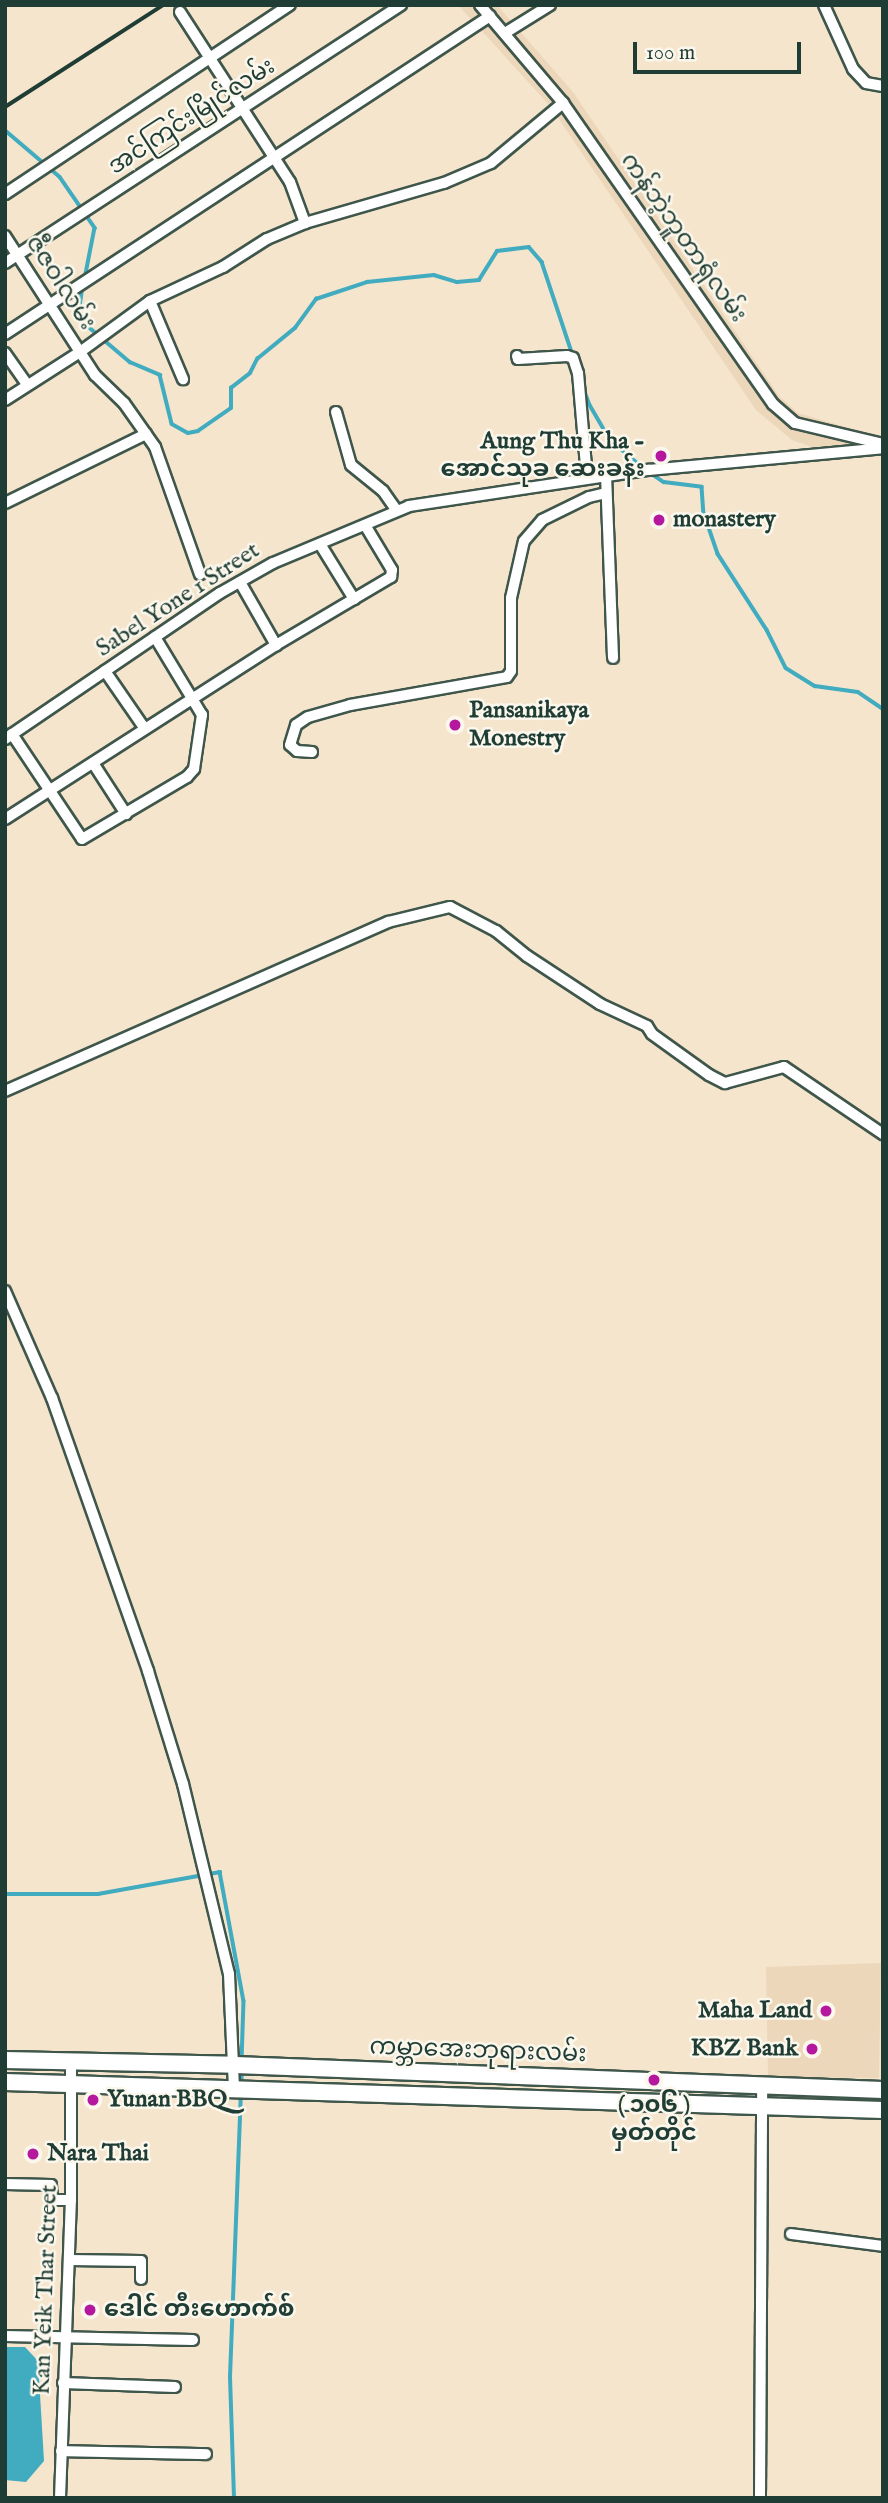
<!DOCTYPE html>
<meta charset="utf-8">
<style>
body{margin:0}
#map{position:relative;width:888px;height:2503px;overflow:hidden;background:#f5e5cd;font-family:"IM FELL English","Noto Sans Myanmar",serif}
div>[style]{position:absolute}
.built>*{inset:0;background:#ecd7ba}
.water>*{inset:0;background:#41abc0}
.stream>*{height:3.5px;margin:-1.75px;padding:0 1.75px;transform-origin:1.75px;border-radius:1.75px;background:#41abc0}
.roads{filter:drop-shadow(2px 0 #3f564b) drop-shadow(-2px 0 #3f564b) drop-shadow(0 2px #3f564b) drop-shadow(0 -2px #3f564b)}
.street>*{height:10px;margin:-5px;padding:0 5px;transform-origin:5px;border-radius:5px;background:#fff}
.primary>*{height:16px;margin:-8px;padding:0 8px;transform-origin:8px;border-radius:8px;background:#fff}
.rail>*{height:3.5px;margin:-1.75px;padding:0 1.75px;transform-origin:1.75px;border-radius:1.75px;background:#1f3d34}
.dots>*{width:19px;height:19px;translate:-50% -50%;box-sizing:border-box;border:4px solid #fbf7ec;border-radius:50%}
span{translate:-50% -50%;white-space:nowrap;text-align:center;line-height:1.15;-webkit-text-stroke:5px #fbf7ec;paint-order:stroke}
.street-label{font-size:24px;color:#1f3d34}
.poi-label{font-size:24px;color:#1f3d34;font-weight:700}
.right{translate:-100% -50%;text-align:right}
.left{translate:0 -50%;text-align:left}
.frame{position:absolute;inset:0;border:7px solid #1f3d34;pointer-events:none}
.scale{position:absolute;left:633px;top:42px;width:168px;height:32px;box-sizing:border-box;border:4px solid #1f3d34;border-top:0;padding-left:9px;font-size:21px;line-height:24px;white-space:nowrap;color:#1f3d34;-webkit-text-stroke:5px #fbf7ec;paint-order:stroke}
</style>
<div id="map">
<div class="built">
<div style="clip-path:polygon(458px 5px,497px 5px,573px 92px,779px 396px,798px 413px,883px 438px,883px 442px,812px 447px,792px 440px,756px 410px,550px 106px)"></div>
<div style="clip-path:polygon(881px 1963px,879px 2078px,768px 2077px,766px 1967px)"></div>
</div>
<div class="water">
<div style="clip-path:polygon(5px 2347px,25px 2347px,38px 2361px,44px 2461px,26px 2482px,5px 2480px)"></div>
</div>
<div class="stream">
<div style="left:5px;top:130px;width:72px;rotate:40.5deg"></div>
<div style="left:60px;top:177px;width:62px;rotate:55.5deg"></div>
<div style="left:95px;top:228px;width:52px;rotate:101.1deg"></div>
<div style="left:83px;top:286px;width:21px;rotate:98deg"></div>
<div style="left:80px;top:307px;width:15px;rotate:79deg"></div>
<div style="left:83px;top:322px;width:62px;rotate:40.4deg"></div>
<div style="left:130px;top:362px;width:33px;rotate:23deg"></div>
<div style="left:160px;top:375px;width:50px;rotate:76.2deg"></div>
<div style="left:172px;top:424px;width:18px;rotate:29deg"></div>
<div style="left:188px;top:433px;width:10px;rotate:-11deg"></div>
<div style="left:198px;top:431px;width:40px;rotate:-34.9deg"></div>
<div style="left:231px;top:408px;width:20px;rotate:-90deg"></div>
<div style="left:231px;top:388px;width:24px;rotate:-38deg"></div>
<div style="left:250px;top:373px;width:16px;rotate:-63deg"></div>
<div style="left:257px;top:359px;width:49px;rotate:-39.2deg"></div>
<div style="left:295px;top:328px;width:36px;rotate:-54deg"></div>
<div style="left:316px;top:299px;width:54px;rotate:-18.4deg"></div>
<div style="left:367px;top:282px;width:67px;rotate:-6deg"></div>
<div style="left:434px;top:275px;width:24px;rotate:17deg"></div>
<div style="left:457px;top:282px;width:22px;rotate:-5deg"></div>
<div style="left:479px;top:280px;width:34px;rotate:-58deg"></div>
<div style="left:497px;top:251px;width:32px;rotate:-7deg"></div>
<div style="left:529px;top:247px;width:20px;rotate:49deg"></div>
<div style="left:542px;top:262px;width:98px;rotate:71.6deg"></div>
<div style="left:583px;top:386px;width:20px;rotate:70deg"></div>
<div style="left:590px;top:405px;width:39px;rotate:60deg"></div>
<div style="left:610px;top:439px;width:44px;rotate:41.3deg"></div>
<div style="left:649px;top:472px;width:18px;rotate:34deg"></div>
<div style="left:664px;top:482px;width:38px;rotate:7deg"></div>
<div style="left:702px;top:487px;width:26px;rotate:86deg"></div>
<div style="left:704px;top:513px;width:43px;rotate:71.1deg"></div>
<div style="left:718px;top:554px;width:90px;rotate:57.2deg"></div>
<div style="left:767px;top:630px;width:42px;rotate:63.4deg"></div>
<div style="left:786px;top:668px;width:34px;rotate:32deg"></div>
<div style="left:815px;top:686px;width:43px;rotate:7.9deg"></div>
<div style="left:858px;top:692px;width:30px;rotate:34deg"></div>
<div style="left:5px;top:1894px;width:93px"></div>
<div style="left:98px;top:1894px;width:124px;rotate:-10.2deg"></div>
<div style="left:220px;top:1872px;width:131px;rotate:79.5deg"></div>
<div style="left:244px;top:2001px;width:61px;rotate:91.9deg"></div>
<div style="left:241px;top:2086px;width:16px;rotate:-86deg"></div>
<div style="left:234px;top:2498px;width:121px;rotate:-91.9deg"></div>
<div style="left:230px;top:2377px;width:283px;rotate:-87.8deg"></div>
</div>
<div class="roads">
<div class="street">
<div style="left:480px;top:5px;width:128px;rotate:49.7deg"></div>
<div style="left:563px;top:103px;width:367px;rotate:55.1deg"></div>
<div style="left:773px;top:404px;width:29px;rotate:41deg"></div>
<div style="left:795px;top:423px;width:90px;rotate:13.4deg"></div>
<div style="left:824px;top:5px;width:70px;rotate:65.6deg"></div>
<div style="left:853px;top:69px;width:19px;rotate:47deg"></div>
<div style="left:866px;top:83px;width:17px;rotate:10deg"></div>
<div style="left:180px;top:12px;width:202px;rotate:57.1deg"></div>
<div style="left:290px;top:182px;width:44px;rotate:69.9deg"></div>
<div style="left:505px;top:33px;width:53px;rotate:-31.9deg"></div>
<div style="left:5px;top:194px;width:342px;rotate:-33.6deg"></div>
<div style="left:5px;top:236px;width:166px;rotate:57.1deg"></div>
<div style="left:95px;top:375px;width:40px;rotate:44deg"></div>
<div style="left:124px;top:403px;width:54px;rotate:54.8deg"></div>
<div style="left:155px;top:447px;width:135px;rotate:70.5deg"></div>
<div style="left:5px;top:263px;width:473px;rotate:-33.1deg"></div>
<div style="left:150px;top:301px;width:85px;rotate:67.1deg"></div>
<div style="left:5px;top:334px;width:580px;rotate:-33.25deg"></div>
<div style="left:5px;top:353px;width:39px;rotate:55deg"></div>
<div style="left:517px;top:356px;width:3px;rotate:72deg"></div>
<div style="left:518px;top:359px;width:49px;rotate:-3.5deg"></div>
<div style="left:567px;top:356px;width:6px;rotate:18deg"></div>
<div style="left:573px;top:358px;width:16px;rotate:72deg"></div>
<div style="left:578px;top:373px;width:106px;rotate:85.1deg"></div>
<div style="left:5px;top:400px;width:89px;rotate:-32.6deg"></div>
<div style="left:80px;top:352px;width:87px;rotate:-36.1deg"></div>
<div style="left:150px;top:301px;width:81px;rotate:-25deg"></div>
<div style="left:223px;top:267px;width:52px;rotate:-32.5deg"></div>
<div style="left:267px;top:239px;width:41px;rotate:-22.8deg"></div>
<div style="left:305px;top:223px;width:145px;rotate:-16.1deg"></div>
<div style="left:444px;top:183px;width:51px;rotate:-23.1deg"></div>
<div style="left:491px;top:163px;width:94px;rotate:-39.8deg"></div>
<div style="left:336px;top:412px;width:55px;rotate:74.2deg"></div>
<div style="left:351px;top:465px;width:41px;rotate:39.1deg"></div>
<div style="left:383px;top:491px;width:24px;rotate:55deg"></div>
<div style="left:606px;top:475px;width:183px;rotate:87.8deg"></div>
<div style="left:5px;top:503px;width:157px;rotate:-26.1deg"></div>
<div style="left:320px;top:544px;width:65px;rotate:58.3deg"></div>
<div style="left:240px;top:582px;width:73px;rotate:60.3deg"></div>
<div style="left:105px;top:671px;width:70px;rotate:55.4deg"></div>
<div style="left:12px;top:734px;width:126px;rotate:56.3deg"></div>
<div style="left:82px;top:839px;width:122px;rotate:-30.6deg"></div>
<div style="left:187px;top:777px;width:11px;rotate:-49deg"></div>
<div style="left:194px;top:769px;width:55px;rotate:-81.6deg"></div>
<div style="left:202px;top:715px;width:91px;rotate:-121.1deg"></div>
<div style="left:5px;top:739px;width:260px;rotate:-34.2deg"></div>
<div style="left:220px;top:593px;width:61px;rotate:-29.5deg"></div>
<div style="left:273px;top:563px;width:147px;rotate:-22.7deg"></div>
<div style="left:409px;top:506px;width:242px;rotate:-8.6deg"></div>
<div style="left:648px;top:470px;width:236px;rotate:-5.3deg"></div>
<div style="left:312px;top:752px;width:15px;rotate:-176deg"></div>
<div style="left:297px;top:751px;width:9px;rotate:-139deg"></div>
<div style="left:290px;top:745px;width:21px;rotate:-73deg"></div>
<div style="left:296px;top:725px;width:14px;rotate:-34deg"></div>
<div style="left:308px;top:717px;width:44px;rotate:-15.9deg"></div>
<div style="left:350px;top:705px;width:159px;rotate:-10.1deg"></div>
<div style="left:507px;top:677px;width:7px;rotate:-56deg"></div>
<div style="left:511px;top:671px;width:73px;rotate:-90deg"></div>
<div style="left:511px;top:598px;width:58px;rotate:-77.2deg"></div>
<div style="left:524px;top:541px;width:28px;rotate:-49deg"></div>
<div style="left:542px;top:520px;width:52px;rotate:-26.1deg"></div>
<div style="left:589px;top:497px;width:17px;rotate:-13deg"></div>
<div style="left:93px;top:763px;width:61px;rotate:57.1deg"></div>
<div style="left:5px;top:819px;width:322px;rotate:-32.7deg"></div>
<div style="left:276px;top:645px;width:134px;rotate:-30.6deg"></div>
<div style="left:391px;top:577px;width:7px;rotate:-82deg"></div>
<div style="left:392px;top:570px;width:52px;rotate:-121deg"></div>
<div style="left:5px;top:1091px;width:419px;rotate:-23.8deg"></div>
<div style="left:388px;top:922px;width:64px;rotate:-13.6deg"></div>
<div style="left:450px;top:907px;width:52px;rotate:27.6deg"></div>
<div style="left:496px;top:931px;width:40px;rotate:39deg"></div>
<div style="left:527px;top:956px;width:87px;rotate:33.3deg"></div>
<div style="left:600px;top:1004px;width:52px;rotate:25.1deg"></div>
<div style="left:647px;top:1026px;width:9px;rotate:58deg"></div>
<div style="left:652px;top:1034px;width:70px;rotate:35.7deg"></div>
<div style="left:709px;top:1075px;width:18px;rotate:27deg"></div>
<div style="left:725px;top:1083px;width:61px;rotate:-15.2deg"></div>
<div style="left:784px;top:1067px;width:120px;rotate:34.1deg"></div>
<div style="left:5px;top:1291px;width:117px;rotate:66.3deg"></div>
<div style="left:52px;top:1398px;width:289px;rotate:70.6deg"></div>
<div style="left:148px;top:1671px;width:118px;rotate:72.8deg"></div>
<div style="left:183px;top:1784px;width:195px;rotate:76.4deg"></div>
<div style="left:229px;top:1974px;width:114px;rotate:87.5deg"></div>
<div style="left:5px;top:2184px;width:46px;rotate:1.2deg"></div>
<div style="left:51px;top:2185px;width:15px;rotate:86deg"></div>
<div style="left:52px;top:2200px;width:19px"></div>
<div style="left:791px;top:2234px;width:93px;rotate:7.4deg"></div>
<div style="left:69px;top:2260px;width:72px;rotate:0.8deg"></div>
<div style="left:141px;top:2261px;width:18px;rotate:90deg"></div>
<div style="left:5px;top:2336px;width:188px;rotate:1.2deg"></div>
<div style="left:63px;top:2383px;width:112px;rotate:2deg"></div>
<div style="left:61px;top:2451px;width:145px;rotate:1.2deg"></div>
<div style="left:60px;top:2498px;width:298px;rotate:-87.9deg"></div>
<div style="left:71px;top:2200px;width:138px;rotate:-90deg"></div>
<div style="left:760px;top:2498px;width:415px;rotate:-89.7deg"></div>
</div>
<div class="primary">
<div style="left:5px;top:2060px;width:230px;rotate:1.2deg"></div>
<div style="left:235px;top:2065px;width:648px;rotate:2.21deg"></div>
<div style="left:5px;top:2082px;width:878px;rotate:1.83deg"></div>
</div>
</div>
<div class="rail">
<div style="left:5px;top:107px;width:188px;rotate:-32.8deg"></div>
</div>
<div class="dots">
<div style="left:661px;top:456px;background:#b5179e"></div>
<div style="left:659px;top:520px;background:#b5179e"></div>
<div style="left:455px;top:725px;background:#b5179e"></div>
<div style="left:826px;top:2011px;background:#b5179e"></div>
<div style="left:812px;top:2049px;background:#b5179e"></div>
<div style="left:654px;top:2080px;background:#b5179e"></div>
<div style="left:93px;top:2100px;background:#b5179e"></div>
<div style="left:33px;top:2154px;background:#b5179e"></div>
<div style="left:90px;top:2310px;background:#b5179e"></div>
</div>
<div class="street-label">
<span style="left:192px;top:117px;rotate:-33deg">အင်ကြင်းမြိုင်လမ်း</span>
<span style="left:683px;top:238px;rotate:55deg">ကန်ဘဲ့ဘူတာရုံလမ်း</span>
<span style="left:60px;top:283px;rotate:57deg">ဇီဇဝါလမ်း</span>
<span style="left:178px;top:600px;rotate:-33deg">Sabel Yone 1 Street</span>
<span style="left:478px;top:2051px;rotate:2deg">ကမ္ဘာအေးဘုရားလမ်း</span>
<span style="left:46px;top:2290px;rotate:-88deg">Kan Yeik Thar Street</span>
</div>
<div class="poi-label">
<span class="right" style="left:645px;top:456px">Aung Thu Kha -<br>အောင်သုခ ဆေးခန်း</span>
<span class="left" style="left:673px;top:520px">monastery</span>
<span class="left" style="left:469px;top:725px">Pansanikaya<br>Monestry</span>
<span class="right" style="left:812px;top:2011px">Maha Land</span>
<span class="right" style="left:798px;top:2049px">KBZ Bank</span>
<span class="left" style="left:107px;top:2100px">Yunan BBQ</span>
<span style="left:654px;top:2120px">( ၁၀၆ )<br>မှတ်တိုင်</span>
<span class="left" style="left:47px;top:2154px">Nara Thai</span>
<span class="left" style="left:104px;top:2310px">ဒေါင် တီးဟောက်စ်</span>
</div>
<div class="frame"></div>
<div class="scale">100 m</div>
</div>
